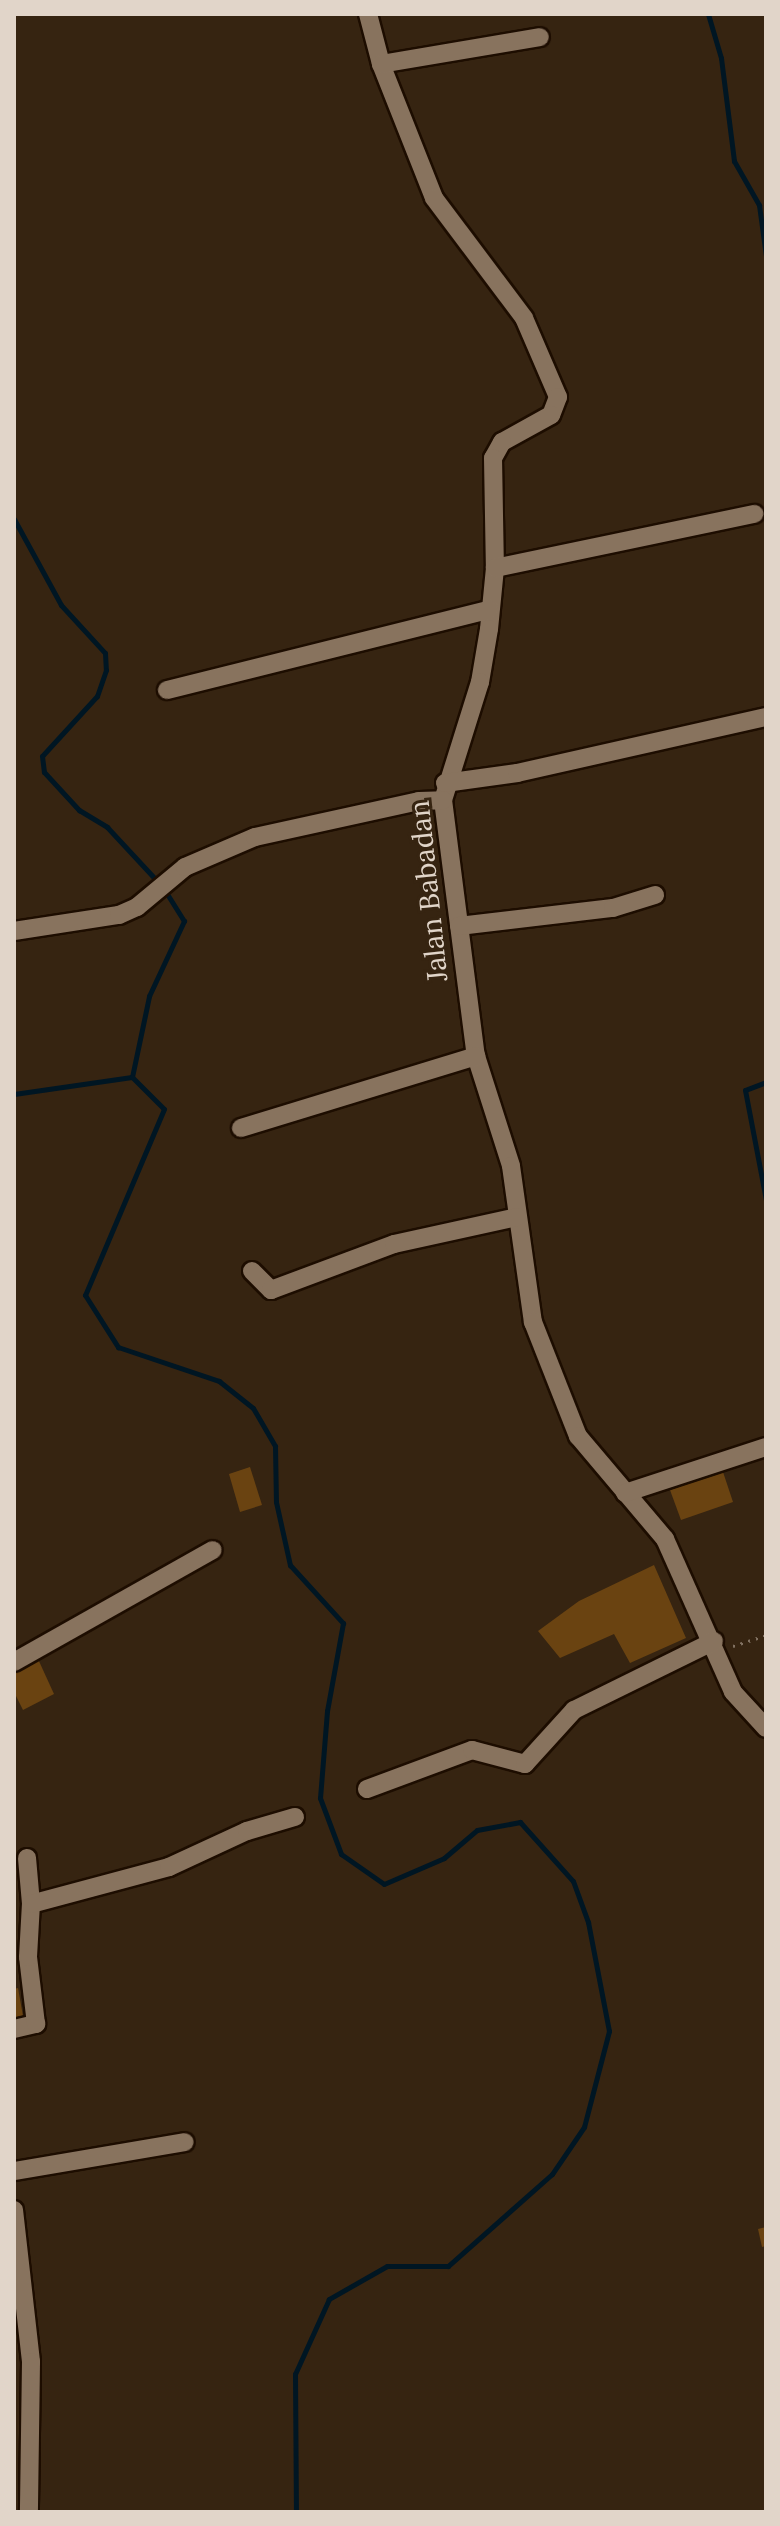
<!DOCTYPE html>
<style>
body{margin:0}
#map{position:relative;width:780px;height:2526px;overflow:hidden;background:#362411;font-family:Lora,serif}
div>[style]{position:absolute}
.stream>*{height:5px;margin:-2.5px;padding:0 2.5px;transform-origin:2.5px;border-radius:2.5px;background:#001623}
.building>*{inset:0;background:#6a4311}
.path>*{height:3px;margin-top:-1.5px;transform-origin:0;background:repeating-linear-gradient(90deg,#817161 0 2px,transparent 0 8px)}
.roads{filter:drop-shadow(2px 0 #1d0d00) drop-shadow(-2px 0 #1d0d00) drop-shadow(0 2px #1d0d00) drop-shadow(0 -2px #1d0d00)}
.minor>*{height:18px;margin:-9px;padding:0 9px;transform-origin:9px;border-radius:9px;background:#88735e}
span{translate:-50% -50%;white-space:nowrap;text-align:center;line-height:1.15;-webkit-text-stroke:6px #362411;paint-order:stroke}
.street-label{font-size:28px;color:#e1d5c9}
.frame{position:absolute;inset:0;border:16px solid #e1d5c9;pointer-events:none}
</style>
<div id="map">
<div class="stream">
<div style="left:708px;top:14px;width:46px;rotate:73.5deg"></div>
<div style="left:721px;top:58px;width:104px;rotate:82.8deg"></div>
<div style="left:734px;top:161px;width:51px;rotate:60.4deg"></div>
<div style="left:759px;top:205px;width:51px;rotate:82.2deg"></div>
<div style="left:14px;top:519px;width:98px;rotate:61.3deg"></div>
<div style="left:61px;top:605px;width:65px;rotate:47.5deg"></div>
<div style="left:105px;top:653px;width:17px;rotate:87deg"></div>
<div style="left:106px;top:670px;width:28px;rotate:109deg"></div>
<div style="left:97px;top:696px;width:81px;rotate:132.5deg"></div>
<div style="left:42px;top:756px;width:16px;rotate:83deg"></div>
<div style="left:44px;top:772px;width:52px;rotate:47.4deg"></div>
<div style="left:79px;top:810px;width:33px;rotate:31deg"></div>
<div style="left:107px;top:827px;width:76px;rotate:47.1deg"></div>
<div style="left:132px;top:1077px;width:83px;rotate:-78.1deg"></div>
<div style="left:149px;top:996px;width:83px;rotate:-65deg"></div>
<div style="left:184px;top:921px;width:36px;rotate:-122deg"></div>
<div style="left:766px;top:1082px;width:22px;rotate:159deg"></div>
<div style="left:745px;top:1090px;width:112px;rotate:79.2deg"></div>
<div style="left:14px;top:1094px;width:119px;rotate:-8.2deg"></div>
<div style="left:132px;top:1077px;width:45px;rotate:45deg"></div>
<div style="left:164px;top:1109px;width:202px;rotate:113deg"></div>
<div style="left:85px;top:1295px;width:62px;rotate:57.6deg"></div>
<div style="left:118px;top:1347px;width:107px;rotate:18.6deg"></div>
<div style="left:219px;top:1381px;width:43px;rotate:38.5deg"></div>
<div style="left:253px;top:1408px;width:44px;rotate:59.9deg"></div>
<div style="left:275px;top:1446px;width:56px;rotate:89deg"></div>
<div style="left:276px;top:1502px;width:65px;rotate:77.5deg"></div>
<div style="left:290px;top:1565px;width:79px;rotate:47.6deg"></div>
<div style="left:343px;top:1623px;width:89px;rotate:100.3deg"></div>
<div style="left:327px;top:1711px;width:87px;rotate:94.6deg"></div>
<div style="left:320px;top:1798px;width:60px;rotate:69.4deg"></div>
<div style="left:341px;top:1854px;width:52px;rotate:34.9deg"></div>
<div style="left:384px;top:1884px;width:65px;rotate:-23.4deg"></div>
<div style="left:444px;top:1858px;width:43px;rotate:-40.3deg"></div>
<div style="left:477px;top:1830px;width:44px;rotate:-10.5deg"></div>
<div style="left:520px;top:1822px;width:79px;rotate:48.1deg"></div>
<div style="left:573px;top:1881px;width:44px;rotate:69.9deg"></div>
<div style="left:588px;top:1922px;width:111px;rotate:79.1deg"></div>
<div style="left:609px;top:2031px;width:99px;rotate:104.6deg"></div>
<div style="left:584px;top:2127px;width:57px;rotate:124.2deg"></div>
<div style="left:552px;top:2174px;width:139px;rotate:138.5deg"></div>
<div style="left:448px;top:2266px;width:61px;rotate:180deg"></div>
<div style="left:387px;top:2266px;width:67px;rotate:150.4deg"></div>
<div style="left:329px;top:2299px;width:82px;rotate:114.4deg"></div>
<div style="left:295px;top:2374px;width:138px;rotate:89.6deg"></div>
</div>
<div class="building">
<div style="clip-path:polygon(250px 1467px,262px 1505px,240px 1512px,229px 1474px)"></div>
<div style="clip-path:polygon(723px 1472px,733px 1502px,681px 1520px,670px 1490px)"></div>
<div style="clip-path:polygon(654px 1565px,686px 1638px,630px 1663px,614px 1634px,560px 1658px,538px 1631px,579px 1601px)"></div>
<div style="clip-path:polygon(38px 1659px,54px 1694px,23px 1710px,14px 1692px,14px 1671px)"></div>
<div style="clip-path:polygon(18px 1988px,23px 2016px,14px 2018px,14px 1989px)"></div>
<div style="clip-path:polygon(766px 2227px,766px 2246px,762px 2247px,758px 2229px)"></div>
</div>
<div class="path">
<div style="left:733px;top:1646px;width:35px;rotate:-18deg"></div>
</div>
<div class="roads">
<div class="minor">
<div style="left:368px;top:14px;width:52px;rotate:75.4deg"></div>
<div style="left:381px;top:64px;width:144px;rotate:68.4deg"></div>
<div style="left:434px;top:198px;width:150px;rotate:53.1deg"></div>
<div style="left:524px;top:318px;width:86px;rotate:66.7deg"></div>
<div style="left:558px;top:397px;width:19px;rotate:111deg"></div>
<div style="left:551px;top:415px;width:56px;rotate:151.1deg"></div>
<div style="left:502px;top:442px;width:18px;rotate:119deg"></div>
<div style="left:493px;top:458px;width:110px;rotate:89deg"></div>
<div style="left:495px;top:568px;width:61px;rotate:95.6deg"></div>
<div style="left:489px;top:629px;width:54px;rotate:99.6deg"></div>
<div style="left:480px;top:682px;width:124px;rotate:107.4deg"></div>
<div style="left:443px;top:800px;width:258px;rotate:82.7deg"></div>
<div style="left:476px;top:1056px;width:115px;rotate:72.3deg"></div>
<div style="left:511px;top:1166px;width:158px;rotate:82deg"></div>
<div style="left:533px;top:1322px;width:123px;rotate:68.5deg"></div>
<div style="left:578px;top:1436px;width:135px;rotate:49.8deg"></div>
<div style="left:665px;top:1539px;width:167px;rotate:66deg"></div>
<div style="left:733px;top:1692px;width:49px;rotate:47.5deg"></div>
<div style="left:381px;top:64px;width:161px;rotate:-9.6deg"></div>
<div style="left:495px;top:568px;width:265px;rotate:-11.8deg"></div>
<div style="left:167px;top:690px;width:332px;rotate:-14deg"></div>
<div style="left:445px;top:783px;width:73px;rotate:-7.9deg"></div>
<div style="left:517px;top:773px;width:255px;rotate:-12.7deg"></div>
<div style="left:459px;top:926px;width:155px;rotate:-6.7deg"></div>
<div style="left:613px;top:908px;width:44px;rotate:-17.2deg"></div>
<div style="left:14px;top:931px;width:106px;rotate:-8.7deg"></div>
<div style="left:119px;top:915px;width:20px;rotate:-24deg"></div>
<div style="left:137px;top:907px;width:62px;rotate:-39.8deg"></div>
<div style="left:185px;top:867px;width:76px;rotate:-23.2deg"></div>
<div style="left:255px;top:837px;width:168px;rotate:-12.4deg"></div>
<div style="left:419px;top:801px;width:24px;rotate:-2deg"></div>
<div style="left:241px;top:1128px;width:246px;rotate:-17deg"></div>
<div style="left:252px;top:1271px;width:27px;rotate:45deg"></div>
<div style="left:271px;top:1290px;width:131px;rotate:-20.5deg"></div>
<div style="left:394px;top:1244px;width:126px;rotate:-12.4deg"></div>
<div style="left:625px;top:1493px;width:148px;rotate:-18.1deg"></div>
<div style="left:14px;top:1662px;width:228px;rotate:-29.4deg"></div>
<div style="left:367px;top:1789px;width:112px;rotate:-20.4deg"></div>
<div style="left:472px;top:1750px;width:55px;rotate:14.8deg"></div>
<div style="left:525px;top:1764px;width:73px;rotate:-47.8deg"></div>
<div style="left:574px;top:1710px;width:156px;rotate:-26.2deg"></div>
<div style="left:27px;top:1858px;width:46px;rotate:85deg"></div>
<div style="left:14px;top:2029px;width:23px;rotate:-13deg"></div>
<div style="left:36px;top:2024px;width:67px;rotate:-96.8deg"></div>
<div style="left:28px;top:1957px;width:53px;rotate:-86.8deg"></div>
<div style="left:31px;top:1904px;width:143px;rotate:-15deg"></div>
<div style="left:169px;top:1867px;width:86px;rotate:-24.8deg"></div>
<div style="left:247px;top:1831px;width:50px;rotate:-16.3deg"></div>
<div style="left:14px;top:2171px;width:173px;rotate:-9.6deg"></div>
<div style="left:14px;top:2210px;width:153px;rotate:83.6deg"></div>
<div style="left:31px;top:2362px;width:150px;rotate:90.8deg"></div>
</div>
</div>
<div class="street-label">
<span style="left:428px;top:891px;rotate:-96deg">Jalan Babadan</span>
</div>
<div class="frame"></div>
</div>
